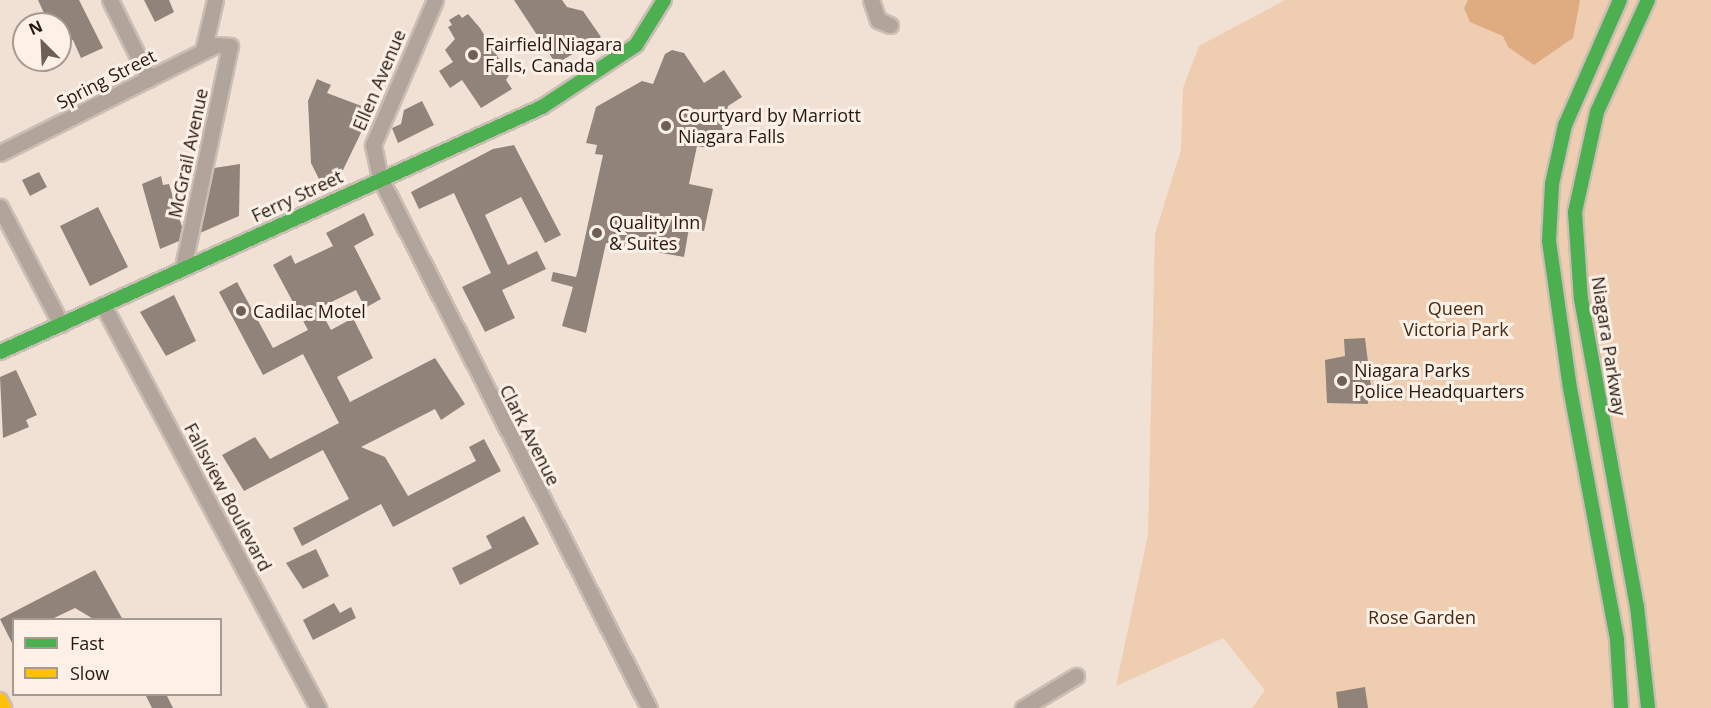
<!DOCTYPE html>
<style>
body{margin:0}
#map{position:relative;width:1711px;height:708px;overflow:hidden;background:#f1e0d4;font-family:"Open Sans",sans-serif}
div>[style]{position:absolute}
.green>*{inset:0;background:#efcdb1}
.water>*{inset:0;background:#dfac81}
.building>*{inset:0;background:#90837a}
.roads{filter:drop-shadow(2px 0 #cabdb3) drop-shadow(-2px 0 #cabdb3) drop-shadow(0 2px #cabdb3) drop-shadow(0 -2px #cabdb3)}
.street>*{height:15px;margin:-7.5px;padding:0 7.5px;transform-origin:7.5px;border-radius:7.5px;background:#b0a49b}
.fast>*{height:14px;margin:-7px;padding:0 7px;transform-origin:7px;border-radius:7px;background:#4caf50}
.slow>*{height:14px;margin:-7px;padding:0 7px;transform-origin:7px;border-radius:7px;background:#ffc107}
.dots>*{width:16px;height:16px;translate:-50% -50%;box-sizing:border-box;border:3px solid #fdf1e7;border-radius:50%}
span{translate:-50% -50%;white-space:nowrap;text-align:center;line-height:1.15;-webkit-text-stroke:6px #fdf1e7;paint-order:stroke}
.poi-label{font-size:18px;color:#241910}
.left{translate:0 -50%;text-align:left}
.street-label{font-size:18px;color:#241910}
.park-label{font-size:18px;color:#462b12}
.legend{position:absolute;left:12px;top:618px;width:210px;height:78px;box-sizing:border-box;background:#fdf1e7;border:2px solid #a69b91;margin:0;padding:8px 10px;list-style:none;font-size:18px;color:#241910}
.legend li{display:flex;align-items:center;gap:12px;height:30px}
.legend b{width:30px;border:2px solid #a69b91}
.north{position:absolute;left:12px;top:12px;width:60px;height:60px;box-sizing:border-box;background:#fdf1e7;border:2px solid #a69b91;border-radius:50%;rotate:336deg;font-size:16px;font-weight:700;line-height:24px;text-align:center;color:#241910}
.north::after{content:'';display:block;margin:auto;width:21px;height:27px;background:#6c5f55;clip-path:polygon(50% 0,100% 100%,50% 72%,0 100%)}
</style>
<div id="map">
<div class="green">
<div style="clip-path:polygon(1285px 0,1711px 0,1711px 708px,1252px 708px,1265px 690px,1223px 638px,1116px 686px,1148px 535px,1155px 234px,1181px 150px,1183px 88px,1199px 46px)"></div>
</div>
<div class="water">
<div style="clip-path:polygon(1468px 0,1580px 0,1573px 38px,1534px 65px,1508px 47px,1503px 36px,1470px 22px,1464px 8px)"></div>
</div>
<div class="building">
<div style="clip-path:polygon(38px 0,79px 0,103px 48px,81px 58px,73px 40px,60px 42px,60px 24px,49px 24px)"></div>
<div style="clip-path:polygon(144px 0,169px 0,174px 12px,155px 22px)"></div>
<div style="clip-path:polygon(514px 0,562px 0,567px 7px,583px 11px,601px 37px,556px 64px)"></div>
<div style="clip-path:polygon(459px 14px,462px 18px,468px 14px,480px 28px,509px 75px,506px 80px,512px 89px,481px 108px,462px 80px,450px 88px,439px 71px,453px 62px,445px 50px,455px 39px,448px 27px,452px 25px,449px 20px)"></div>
<div style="clip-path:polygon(672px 50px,684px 53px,704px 83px,724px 70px,742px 97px,728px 106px,721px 137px,715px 136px,713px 149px,697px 146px,689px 184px,713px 189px,704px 231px,689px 228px,684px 257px,606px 243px,586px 333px,562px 326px,573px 287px,551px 281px,553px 272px,576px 277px,578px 270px,603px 155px,595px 154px,597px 145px,586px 143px,596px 107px,642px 81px,653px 84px,665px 54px)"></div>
<div style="clip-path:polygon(317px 79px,331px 85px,327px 93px,372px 110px,343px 170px,320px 181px,311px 163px,308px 101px)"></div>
<div style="clip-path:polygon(422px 101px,434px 125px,398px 143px,392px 128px,401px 124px,404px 110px)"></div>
<div style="clip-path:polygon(514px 145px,561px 235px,545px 243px,521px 197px,485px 215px,508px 265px,537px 251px,546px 269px,502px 290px,515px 318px,485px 332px,462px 287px,491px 273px,454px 193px,419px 209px,411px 192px,493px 149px)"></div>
<div style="clip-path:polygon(240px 164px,239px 216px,200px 233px,214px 168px)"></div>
<div style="clip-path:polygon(39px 172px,47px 187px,30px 196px,22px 180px)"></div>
<div style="clip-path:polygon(161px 176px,163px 185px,169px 184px,182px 227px,179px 241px,160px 249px,142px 184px)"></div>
<div style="clip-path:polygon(98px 207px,128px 267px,90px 286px,60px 226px)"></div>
<div style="clip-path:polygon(364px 213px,374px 235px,354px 246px,381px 299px,365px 308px,356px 290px,319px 308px,331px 330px,353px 318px,373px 358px,337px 377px,350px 402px,435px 358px,465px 404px,441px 420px,435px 409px,361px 447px,385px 457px,408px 496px,476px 461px,469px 447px,484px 439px,501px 471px,393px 527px,381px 504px,302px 546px,293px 528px,349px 499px,323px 450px,244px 491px,222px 455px,255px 437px,270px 459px,339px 423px,303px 354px,263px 375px,219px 292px,237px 282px,273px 348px,308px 330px,273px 265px,291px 255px,295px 264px,333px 246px,326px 233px)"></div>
<div style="clip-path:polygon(174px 295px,196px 341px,166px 356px,140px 312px)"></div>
<div style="clip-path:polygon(1365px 338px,1372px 394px,1368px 394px,1368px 404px,1327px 403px,1325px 360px,1345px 356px,1344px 339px)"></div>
<div style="clip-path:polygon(16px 370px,37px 415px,26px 420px,29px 427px,3px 438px,0 377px)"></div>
<div style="clip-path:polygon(524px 516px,539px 544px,460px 585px,452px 568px,492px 548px,486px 536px)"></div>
<div style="clip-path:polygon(316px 549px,329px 576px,303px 589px,286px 563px)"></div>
<div style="clip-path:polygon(95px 570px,123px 620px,95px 620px,75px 608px,50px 620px,14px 620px,14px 647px,0 619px)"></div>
<div style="clip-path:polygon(334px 603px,340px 613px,351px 607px,356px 618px,313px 640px,303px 620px)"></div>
<div style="clip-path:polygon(1365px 687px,1368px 708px,1338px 708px,1336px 692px)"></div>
<div style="clip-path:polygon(145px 694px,166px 694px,173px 708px,152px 708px)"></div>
</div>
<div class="roads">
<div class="street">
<div style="left:110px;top:0;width:88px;rotate:63.7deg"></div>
<div style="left:435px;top:0;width:158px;rotate:113.2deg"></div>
<div style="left:373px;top:145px;width:34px;rotate:78deg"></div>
<div style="left:380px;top:178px;width:594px;rotate:63.09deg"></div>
<div style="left:871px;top:0;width:21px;rotate:71deg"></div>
<div style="left:878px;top:20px;width:13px;rotate:23deg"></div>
<div style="left:203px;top:51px;width:52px;rotate:-76.8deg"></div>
<div style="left:0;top:153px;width:241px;rotate:-26.6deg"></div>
<div style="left:216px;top:45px;width:14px;rotate:4deg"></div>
<div style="left:230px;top:46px;width:227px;rotate:102deg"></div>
<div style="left:0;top:207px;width:132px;rotate:62.5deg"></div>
<div style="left:103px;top:305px;width:457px;rotate:61.9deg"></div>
<div style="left:1023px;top:708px;width:62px;rotate:-31.1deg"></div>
</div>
<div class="fast">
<div style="left:1620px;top:0;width:137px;rotate:113.7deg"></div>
<div style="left:1565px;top:125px;width:60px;rotate:102.4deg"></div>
<div style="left:1552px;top:184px;width:57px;rotate:93deg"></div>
<div style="left:1549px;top:241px;width:148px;rotate:81.9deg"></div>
<div style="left:1570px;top:388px;width:256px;rotate:79.4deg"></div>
<div style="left:1617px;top:640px;width:68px;rotate:86.6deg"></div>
<div style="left:1648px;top:0;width:123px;rotate:114.5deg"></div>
<div style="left:1597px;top:112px;width:102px;rotate:102.4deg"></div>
<div style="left:1575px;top:212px;width:87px;rotate:86.1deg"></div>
<div style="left:1581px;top:299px;width:312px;rotate:79.7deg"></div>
<div style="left:1637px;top:606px;width:103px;rotate:83.8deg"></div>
<div style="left:0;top:352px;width:595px;rotate:-24.32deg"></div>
<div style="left:542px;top:107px;width:113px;rotate:-33.4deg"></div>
<div style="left:636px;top:45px;width:53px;rotate:-58.1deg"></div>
</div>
<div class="slow">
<div style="left:0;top:700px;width:9px;rotate:63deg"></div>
</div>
</div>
<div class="dots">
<div style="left:473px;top:55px;background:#6c5f55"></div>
<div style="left:666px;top:126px;background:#6c5f55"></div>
<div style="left:597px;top:233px;background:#6c5f55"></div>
<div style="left:241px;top:311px;background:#6c5f55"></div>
<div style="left:1342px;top:381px;background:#6c5f55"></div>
</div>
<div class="poi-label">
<span class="left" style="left:485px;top:55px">Fairfield Niagara<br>Falls, Canada</span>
<span class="left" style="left:678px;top:126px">Courtyard by Marriott<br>Niagara Falls</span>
<span class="left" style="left:609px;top:233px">Quality Inn<br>&amp; Suites</span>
<span class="left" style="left:253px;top:311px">Cadilac Motel</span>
<span class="left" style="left:1354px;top:381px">Niagara Parks<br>Police Headquarters</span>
</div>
<div class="street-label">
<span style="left:106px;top:79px;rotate:-27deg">Spring Street</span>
<span style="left:379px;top:80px;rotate:-67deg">Ellen Avenue</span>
<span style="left:188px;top:153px;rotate:-78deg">McGrail Avenue</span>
<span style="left:297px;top:196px;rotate:-25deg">Ferry Street</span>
<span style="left:1609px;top:346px;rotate:81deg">Niagara Parkway</span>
<span style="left:530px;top:435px;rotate:63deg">Clark Avenue</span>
<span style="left:228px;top:497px;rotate:62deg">Fallsview Boulevard</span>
</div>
<div class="park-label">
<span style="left:1456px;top:319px">Queen<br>Victoria Park</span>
<span style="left:1422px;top:617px">Rose Garden</span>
</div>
<ul class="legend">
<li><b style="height:8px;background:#4caf50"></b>Fast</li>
<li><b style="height:8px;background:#ffc107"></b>Slow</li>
</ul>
<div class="north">N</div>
</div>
